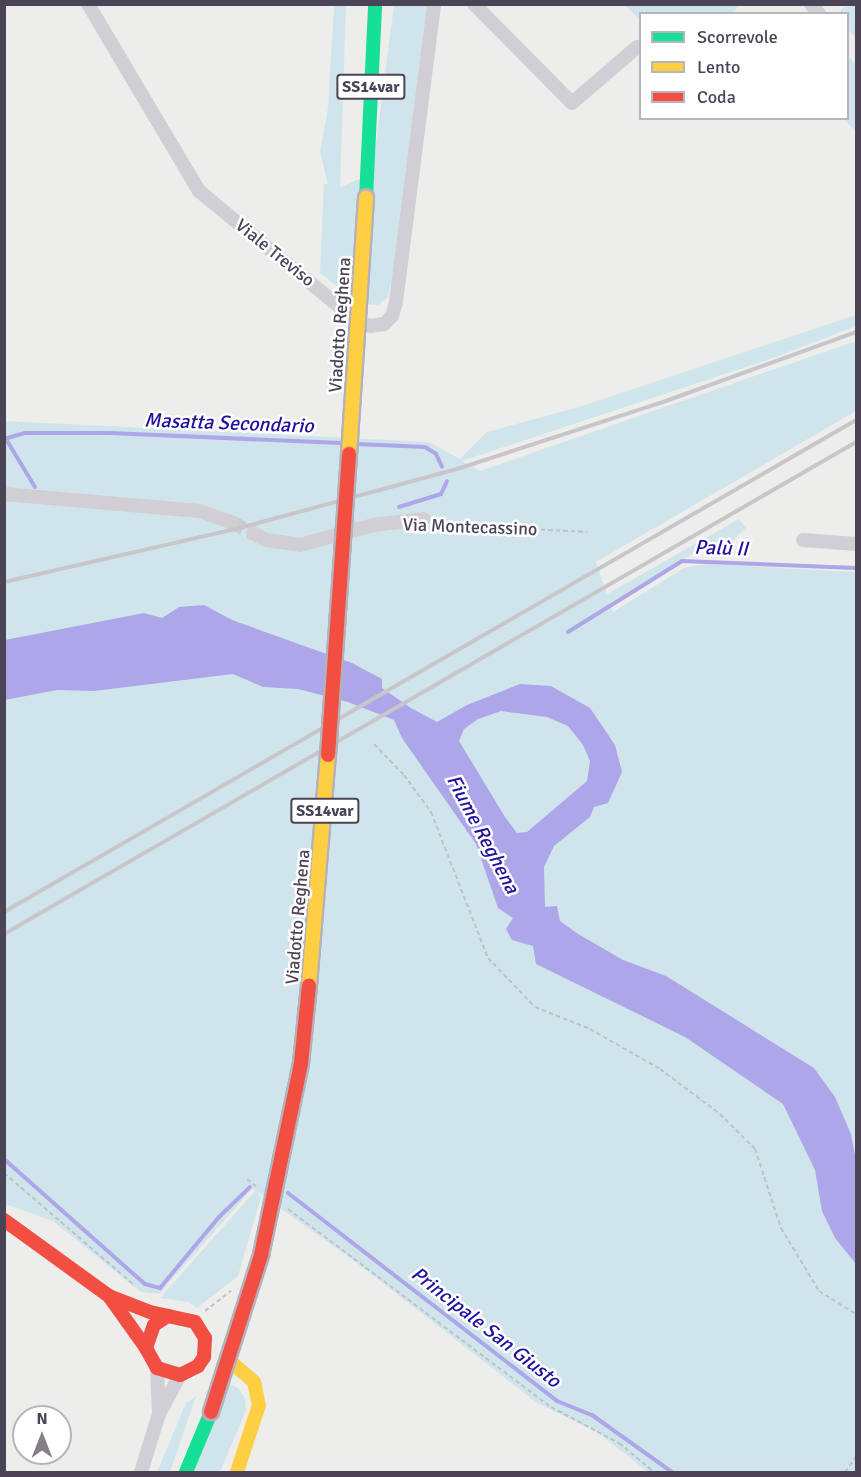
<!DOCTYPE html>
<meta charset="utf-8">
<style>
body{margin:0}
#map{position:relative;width:861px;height:1477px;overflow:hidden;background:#ededec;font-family:Signika,sans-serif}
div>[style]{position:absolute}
.green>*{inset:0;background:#d0e5eb}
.water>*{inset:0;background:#ada6e8}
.stream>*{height:4px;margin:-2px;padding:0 2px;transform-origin:2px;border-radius:2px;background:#ada6e8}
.street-tunnel>*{height:14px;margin-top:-7px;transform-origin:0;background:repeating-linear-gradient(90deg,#cdcbce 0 14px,transparent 0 21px)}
.path>*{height:2px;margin-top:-1px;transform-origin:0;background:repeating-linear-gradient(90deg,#bdc2c8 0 4.5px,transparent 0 7.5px)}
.street>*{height:14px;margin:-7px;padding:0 7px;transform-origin:7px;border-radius:7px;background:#d1cfd4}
.fast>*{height:14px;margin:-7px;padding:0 7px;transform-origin:7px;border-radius:7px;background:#16e098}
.slow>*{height:14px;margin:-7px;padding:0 7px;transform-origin:7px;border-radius:7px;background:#ffcf43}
.jam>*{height:14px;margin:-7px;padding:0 7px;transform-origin:7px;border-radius:7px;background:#f24e42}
.rail>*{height:4px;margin:-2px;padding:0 2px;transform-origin:2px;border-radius:2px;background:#c8c6ca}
.bridges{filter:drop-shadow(2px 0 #b5b1bb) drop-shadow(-2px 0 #b5b1bb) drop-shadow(0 2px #b5b1bb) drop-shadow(0 -2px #b5b1bb)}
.slow-bridge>*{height:14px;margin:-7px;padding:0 7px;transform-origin:7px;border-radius:7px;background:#ffcf43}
.jam-bridge>*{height:14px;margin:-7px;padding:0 7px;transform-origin:7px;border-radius:7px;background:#f24e42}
span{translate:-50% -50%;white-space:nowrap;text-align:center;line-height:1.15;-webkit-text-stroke:5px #fff;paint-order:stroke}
.shield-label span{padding:2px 4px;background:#fff;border:2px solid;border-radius:4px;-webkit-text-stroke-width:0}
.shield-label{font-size:16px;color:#4b4457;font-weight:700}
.street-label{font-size:18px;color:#4b4457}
.water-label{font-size:20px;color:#20129d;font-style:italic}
.frame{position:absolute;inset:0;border:6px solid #4b4457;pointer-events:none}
.legend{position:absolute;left:639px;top:12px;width:210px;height:108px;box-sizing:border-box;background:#fff;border:2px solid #b7b4bc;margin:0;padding:8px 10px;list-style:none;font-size:18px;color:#4b4457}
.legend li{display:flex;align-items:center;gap:12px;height:30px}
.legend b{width:30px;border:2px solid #b7b4bc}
.north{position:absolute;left:12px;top:1405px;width:60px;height:60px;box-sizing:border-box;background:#fff;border:2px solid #b7b4bc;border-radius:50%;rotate:0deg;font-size:16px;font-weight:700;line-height:24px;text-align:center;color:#4b4457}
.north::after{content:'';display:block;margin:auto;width:21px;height:27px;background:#847f8b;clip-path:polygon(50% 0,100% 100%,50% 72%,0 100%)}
</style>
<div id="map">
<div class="green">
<div style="clip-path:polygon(848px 4px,856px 5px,856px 38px,848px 30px,848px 14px,838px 13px)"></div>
<div style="clip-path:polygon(334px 5px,346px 5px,340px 187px,372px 174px,394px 5px,427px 5px,395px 270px,387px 298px,378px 305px,360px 304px,320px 273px,324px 184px,328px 184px,320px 152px,328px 108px)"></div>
<div style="clip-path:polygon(625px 5px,738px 5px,734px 13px,640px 14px,640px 20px)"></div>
<div style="clip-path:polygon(848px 56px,856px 65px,856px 131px,843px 119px,848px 118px)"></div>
<div style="clip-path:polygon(856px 315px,856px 326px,776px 357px,462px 461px,480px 471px,856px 341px,856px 411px,596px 562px,607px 594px,739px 519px,746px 528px,727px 546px,708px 547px,691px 555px,610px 603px,613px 612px,684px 568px,707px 564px,856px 572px,856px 1472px,648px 1472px,597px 1432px,537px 1403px,357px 1263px,256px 1191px,261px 1197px,238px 1276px,197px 1308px,189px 1302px,160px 1298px,255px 1191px,252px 1189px,159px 1294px,141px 1292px,53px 1221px,5px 1204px,5px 421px,429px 442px,460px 459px,487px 432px,579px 407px)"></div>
<div style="clip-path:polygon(227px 1383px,238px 1388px,245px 1398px,246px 1410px,220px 1472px,194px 1472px)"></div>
<div style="clip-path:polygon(196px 1396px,170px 1472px,157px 1472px,186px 1403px)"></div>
</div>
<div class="water">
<div style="clip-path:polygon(evenodd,204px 605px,232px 620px,352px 663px,382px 679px,382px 688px,411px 708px,437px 722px,467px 705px,520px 684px,551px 686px,590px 708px,615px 745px,622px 772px,608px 803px,594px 807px,590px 817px,554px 846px,544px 867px,545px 907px,557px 906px,560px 921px,578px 934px,623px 960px,666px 976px,814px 1068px,835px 1097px,851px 1134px,856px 1160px,856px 1264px,835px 1238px,822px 1211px,815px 1170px,783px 1104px,685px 1037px,536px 964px,533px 946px,512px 940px,506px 929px,513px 918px,498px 908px,476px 844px,402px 738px,394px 720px,348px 702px,298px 689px,263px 687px,233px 674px,94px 691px,57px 690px,5px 700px,5px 640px,144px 613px,162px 618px,179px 607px,204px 605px,501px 711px,547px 717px,568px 726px,583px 745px,590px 761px,587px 781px,527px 832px,517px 833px,505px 817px,459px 741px,464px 729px,478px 719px,501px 711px)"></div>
</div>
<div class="stream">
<div style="left:4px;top:439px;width:22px;rotate:-16deg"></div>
<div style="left:25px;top:433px;width:85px"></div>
<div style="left:110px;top:433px;width:231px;rotate:2.5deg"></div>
<div style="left:6px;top:439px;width:56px;rotate:58.9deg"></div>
<div style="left:357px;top:444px;width:68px;rotate:2.5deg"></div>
<div style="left:425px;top:447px;width:13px;rotate:32deg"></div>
<div style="left:436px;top:454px;width:14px;rotate:65deg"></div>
<div style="left:399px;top:507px;width:44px;rotate:-17.2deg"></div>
<div style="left:441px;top:494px;width:14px;rotate:-65deg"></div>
<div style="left:568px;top:632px;width:134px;rotate:-31.9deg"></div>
<div style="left:682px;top:561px;width:174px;rotate:2.3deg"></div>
<div style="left:4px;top:1159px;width:188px;rotate:41.6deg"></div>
<div style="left:145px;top:1284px;width:16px;rotate:15deg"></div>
<div style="left:160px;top:1288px;width:92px;rotate:-50.3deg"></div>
<div style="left:219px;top:1217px;width:43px;rotate:-44.1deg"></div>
<div style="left:288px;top:1193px;width:340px;rotate:37.7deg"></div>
<div style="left:557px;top:1401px;width:38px;rotate:22deg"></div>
<div style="left:592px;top:1415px;width:98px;rotate:35.5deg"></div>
</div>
<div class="street-tunnel">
<div style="left:231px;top:522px;width:25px;rotate:27deg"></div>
</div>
<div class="path">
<div style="left:436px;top:524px;width:151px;rotate:3deg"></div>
<div style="left:374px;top:744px;width:43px;rotate:45.9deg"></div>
<div style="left:404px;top:775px;width:46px;rotate:53.9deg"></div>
<div style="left:431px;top:812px;width:157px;rotate:68.7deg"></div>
<div style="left:488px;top:958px;width:68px;rotate:46.2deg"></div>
<div style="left:535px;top:1007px;width:59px;rotate:21.8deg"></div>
<div style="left:590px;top:1029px;width:81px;rotate:29.7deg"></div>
<div style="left:660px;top:1069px;width:75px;rotate:36.9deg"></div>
<div style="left:720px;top:1114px;width:49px;rotate:45deg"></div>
<div style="left:755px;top:1149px;width:83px;rotate:71.8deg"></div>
<div style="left:781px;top:1228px;width:74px;rotate:58.9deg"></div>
<div style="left:819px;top:1291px;width:44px;rotate:31.9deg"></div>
<div style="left:4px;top:1173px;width:172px;rotate:40.7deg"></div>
<div style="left:247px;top:1179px;width:13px;rotate:39deg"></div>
<div style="left:288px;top:1209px;width:329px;rotate:37deg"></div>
<div style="left:551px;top:1407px;width:77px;rotate:27.9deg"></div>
<div style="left:619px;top:1443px;width:45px;rotate:39.6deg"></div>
<div style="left:205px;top:1311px;width:33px;rotate:-38deg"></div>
<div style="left:845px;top:1472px;width:19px;rotate:-54deg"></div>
</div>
<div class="street">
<div style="left:88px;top:4px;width:217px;rotate:59.3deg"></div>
<div style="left:199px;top:191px;width:207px;rotate:39.5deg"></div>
<div style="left:359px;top:323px;width:12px;rotate:14deg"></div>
<div style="left:371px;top:326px;width:13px;rotate:-9deg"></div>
<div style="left:384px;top:324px;width:11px;rotate:-45deg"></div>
<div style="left:392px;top:316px;width:15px;rotate:-74deg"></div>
<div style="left:396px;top:302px;width:300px;rotate:-82.7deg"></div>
<div style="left:474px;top:4px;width:139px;rotate:45.3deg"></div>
<div style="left:572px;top:103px;width:86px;rotate:-40.7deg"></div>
<div style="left:811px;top:4px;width:13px;rotate:51deg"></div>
<div style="left:4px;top:494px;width:196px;rotate:5deg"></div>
<div style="left:199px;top:511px;width:34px;rotate:19deg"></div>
<div style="left:253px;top:533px;width:15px;rotate:28deg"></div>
<div style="left:266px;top:540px;width:34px;rotate:8deg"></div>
<div style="left:300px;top:545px;width:76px;rotate:-15.3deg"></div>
<div style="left:373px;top:525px;width:51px;rotate:-6.7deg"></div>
<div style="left:803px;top:540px;width:53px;rotate:4.3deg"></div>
<div style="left:157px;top:1368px;width:46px;rotate:87.5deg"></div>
<div style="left:159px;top:1414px;width:44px;rotate:-61.7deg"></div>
<div style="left:141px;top:1472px;width:61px;rotate:-72.8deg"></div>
</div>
<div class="fast">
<div style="left:366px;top:198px;width:194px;rotate:-87.3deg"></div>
<div style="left:186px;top:1472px;width:65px;rotate:-67.4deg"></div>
</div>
<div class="slow">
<div style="left:230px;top:1361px;width:32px;rotate:41deg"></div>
<div style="left:254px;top:1382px;width:24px;rotate:78deg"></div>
<div style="left:259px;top:1405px;width:71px;rotate:108.2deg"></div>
</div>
<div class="jam">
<div style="left:4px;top:1220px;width:130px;rotate:35.9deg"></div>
<div style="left:146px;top:1348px;width:64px;rotate:-125.4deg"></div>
<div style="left:109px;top:1296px;width:44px;rotate:21.3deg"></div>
<div style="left:150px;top:1312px;width:46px;rotate:12.5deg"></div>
<div style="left:195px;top:1322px;width:19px;rotate:58deg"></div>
<div style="left:205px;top:1338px;width:19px;rotate:93deg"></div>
<div style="left:204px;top:1357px;width:11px;rotate:124deg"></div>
<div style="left:198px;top:1366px;width:20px;rotate:153deg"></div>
<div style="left:180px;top:1375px;width:24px;rotate:-163deg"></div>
<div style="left:157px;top:1368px;width:23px;rotate:-119deg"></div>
<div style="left:146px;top:1348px;width:24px;rotate:-71deg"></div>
<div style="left:154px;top:1325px;width:17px;rotate:-33deg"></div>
</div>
<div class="rail">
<div style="left:4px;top:582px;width:238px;rotate:-12.9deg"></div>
<div style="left:236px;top:529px;width:229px;rotate:-15.2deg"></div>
<div style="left:457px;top:469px;width:217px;rotate:-18deg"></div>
<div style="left:663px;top:402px;width:205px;rotate:-19.9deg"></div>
<div style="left:4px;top:912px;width:984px;rotate:-30deg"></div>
<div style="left:4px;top:934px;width:984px;rotate:-30deg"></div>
</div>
<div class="bridges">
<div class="slow-bridge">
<div style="left:349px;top:454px;width:257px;rotate:-86.2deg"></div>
<div style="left:309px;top:985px;width:231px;rotate:-85.3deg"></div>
</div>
<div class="jam-bridge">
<div style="left:328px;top:755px;width:302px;rotate:-86deg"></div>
<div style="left:211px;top:1412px;width:165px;rotate:-72.3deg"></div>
<div style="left:261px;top:1255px;width:196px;rotate:-78.2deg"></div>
<div style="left:301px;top:1063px;width:78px;rotate:-84.1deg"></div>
</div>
</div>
<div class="shield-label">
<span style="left:371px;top:87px">SS14var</span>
<span style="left:325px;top:811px">SS14var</span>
</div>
<div class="street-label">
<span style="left:275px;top:253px;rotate:39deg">Viale Treviso</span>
<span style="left:340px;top:325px;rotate:-86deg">Viadotto Reghena</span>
<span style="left:470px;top:527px;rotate:2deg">Via Montecassino</span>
<span style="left:298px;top:917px;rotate:-85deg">Viadotto Reghena</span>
</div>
<div class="water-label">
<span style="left:229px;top:423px;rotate:2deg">Masatta Secondario</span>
<span style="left:721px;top:548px;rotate:2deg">Palù II</span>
<span style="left:483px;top:834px;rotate:62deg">Fiume Reghena</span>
<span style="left:486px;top:1327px;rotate:38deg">Principale San Giusto</span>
</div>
<div class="frame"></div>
<ul class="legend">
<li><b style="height:8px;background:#16e098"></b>Scorrevole</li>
<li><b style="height:8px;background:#ffcf43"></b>Lento</li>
<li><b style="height:8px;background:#f24e42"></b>Coda</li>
</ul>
<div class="north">N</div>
</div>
